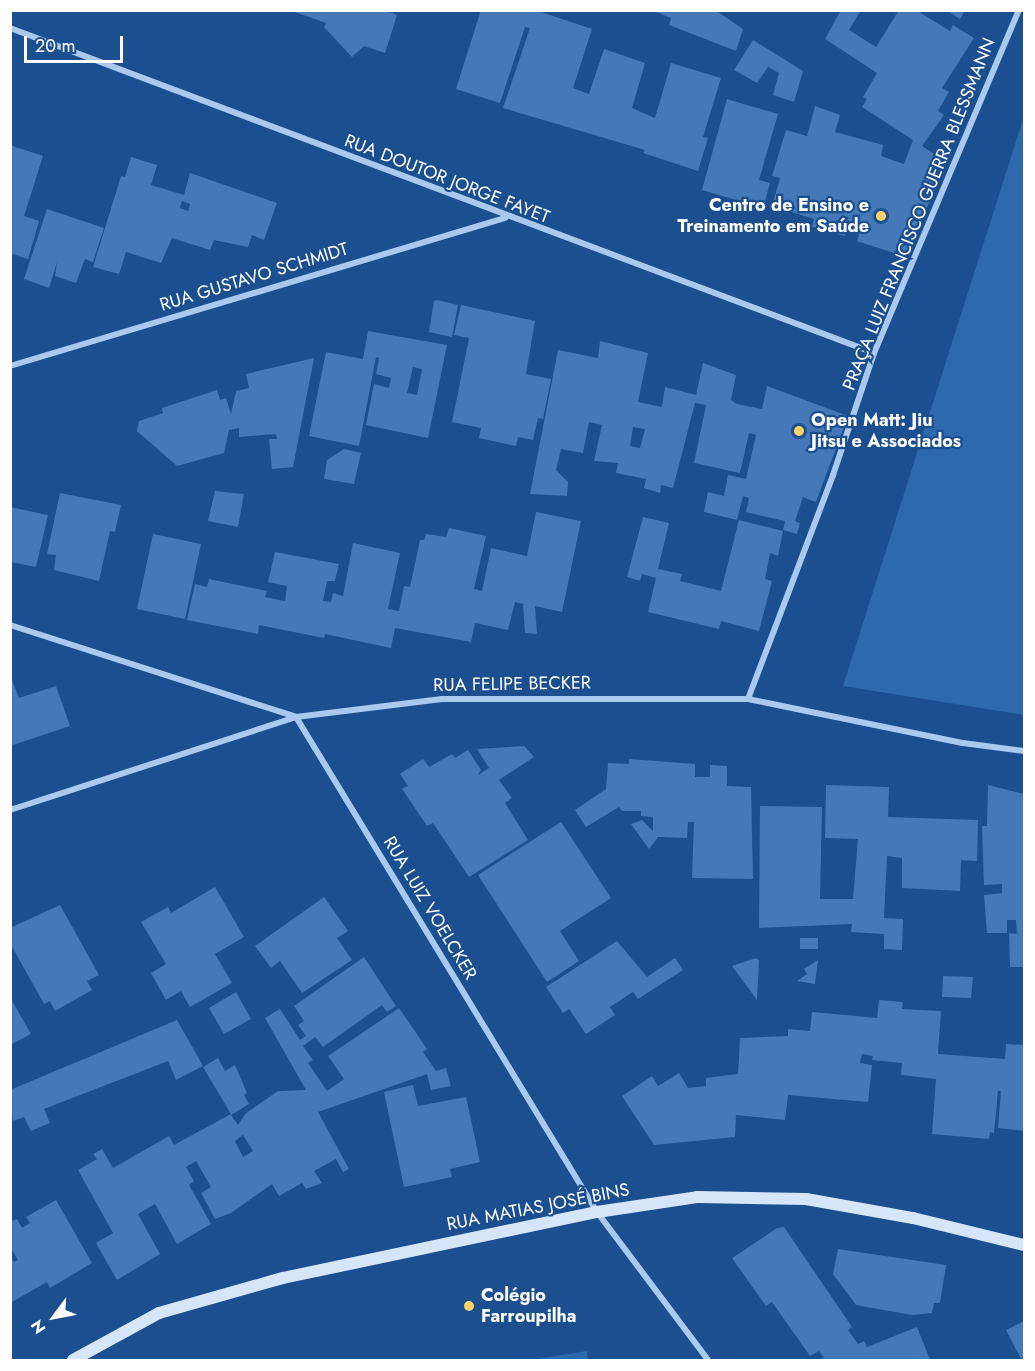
<!DOCTYPE html>
<meta charset="utf-8">
<style>
body{margin:0}
#map{position:relative;width:1035px;height:1371px;overflow:hidden;background:#1b4f8f;font-family:Jost,sans-serif}
div>[style]{position:absolute}
.green>*{inset:0;background:#2e69ad}
.building>*{inset:0;background:#4478b7}
.street>*{height:6px;margin:-3px;padding:0 3px;transform-origin:3px;border-radius:3px;background:#a9c9ee}
.secondary>*{height:12px;margin:-6px;padding:0 6px;transform-origin:6px;border-radius:6px;background:#d6e6fa}
.dots>*{width:16px;height:16px;translate:-50% -50%;box-sizing:border-box;border:3px solid #1b4f8f;border-radius:50%}
span{translate:-50% -50%;white-space:nowrap;text-align:center;line-height:1.15;-webkit-text-stroke:4.5px #1b4f8f;paint-order:stroke}
.street-label{font-size:18px;color:#fff}
.poi-label{font-size:18px;color:#fff;font-weight:700}
.right{translate:-100% -50%;text-align:right}
.left{translate:0 -50%;text-align:left}
.frame{position:absolute;inset:0;border:12px solid #fff;pointer-events:none}
.north{position:absolute;left:24px;top:1287px;width:60px;height:60px;-webkit-text-stroke:4px #1b4f8f;paint-order:stroke;rotate:238deg;font-size:16px;font-weight:700;line-height:24px;text-align:center;color:#fff}
.north::after{content:'';display:block;margin:auto;width:21px;height:27px;background:#fff;clip-path:polygon(50% 0,100% 100%,50% 72%,0 100%)}
.scale{position:absolute;left:24px;top:36px;width:99px;height:27px;box-sizing:border-box;border:3px solid #fff;border-top:0;padding-left:8px;font-size:18px;line-height:21px;white-space:nowrap;color:#fff;-webkit-text-stroke:4px #1b4f8f;paint-order:stroke}
</style>
<div id="map">
<div class="green">
<div style="clip-path:polygon(1024px 116px,1024px 715px,843px 686px)"></div>
<div style="clip-path:polygon(587px 1351px,588px 1360px,530px 1360px)"></div>
</div>
<div class="building">
<div style="clip-path:polygon(289px 10px,385px 10px,397px 15px,385px 53px,364px 46px,352px 57px,324px 27px,326px 23px)"></div>
<div style="clip-path:polygon(481px 10px,535px 10px,592px 29px,573px 88px,589px 94px,604px 49px,645px 63px,632px 108px,655px 118px,671px 63px,721px 78px,703px 137px,708px 138px,698px 171px,643px 153px,645px 150px,503px 108px,530px 28px,525px 27px,500px 103px,456px 89px)"></div>
<div style="clip-path:polygon(651px 10px,715px 10px,743px 29px,736px 51px,669px 25px,671px 18px)"></div>
<div style="clip-path:polygon(841px 10px,861px 10px,849px 30px,876px 47px,899px 10px,916px 10px,950px 31px,953px 25px,974px 38px,942px 88px,949px 92px,938px 111px,944px 115px,922px 146px,942px 159px,936px 176px,940px 177px,906px 257px,857px 241px,859px 235px,846px 231px,845px 236px,812px 227px,814px 219px,772px 206px,780px 178px,772px 176px,786px 130px,807px 136px,815px 106px,840px 115px,835px 132px,883px 145px,881px 156px,904px 164px,913px 140px,862px 107px,867px 99px,863px 97px,877px 73px,825px 39px)"></div>
<div style="clip-path:polygon(946px 10px,965px 10px,960px 19px)"></div>
<div style="clip-path:polygon(753px 40px,803px 71px,794px 102px,773px 95px,779px 73px,768px 67px,757px 83px,734px 70px)"></div>
<div style="clip-path:polygon(727px 99px,778px 114px,759px 180px,770px 183px,763px 208px,702px 190px)"></div>
<div style="clip-path:polygon(10px 145px,43px 156px,24px 216px,39px 221px,28px 259px,10px 253px)"></div>
<div style="clip-path:polygon(evenodd,131px 157px,157px 165px,151px 185px,184px 195px,190px 173px,277px 203px,264px 240px,252px 235px,248px 247px,214px 240px,210px 250px,172px 238px,161px 263px,126px 252px,119px 274px,93px 267px,121px 176px,125px 177px,131px 157px,182px 201px,190px 204px,188px 211px,180px 208px,182px 201px)"></div>
<div style="clip-path:polygon(47px 209px,104px 228px,93px 262px,85px 259px,76px 283px,55px 276px,57px 262px,49px 288px,24px 279px)"></div>
<div style="clip-path:polygon(437px 300px,458px 305px,452px 337px,429px 332px,434px 301px)"></div>
<div style="clip-path:polygon(461px 305px,535px 321px,526px 374px,551px 379px,543px 419px,538px 418px,533px 440px,518px 437px,516px 446px,479px 438px,481px 428px,452px 422px,469px 338px,454px 335px)"></div>
<div style="clip-path:polygon(evenodd,368px 331px,447px 345px,428px 438px,366px 425px,374px 384px,389px 388px,391px 378px,376px 374px,379px 358px,376px 357px,359px 446px,309px 436px,326px 352px,363px 359px,368px 331px,413px 367px,422px 369px,417px 395px,407px 393px,413px 367px)"></div>
<div style="clip-path:polygon(evenodd,600px 341px,648px 353px,638px 402px,662px 407px,665px 387px,696px 395px,703px 363px,736px 375px,731px 400px,737px 404px,762px 409px,767px 386px,848px 416px,816px 502px,803px 497px,795px 521px,800px 523px,797px 534px,783px 530px,785px 521px,746px 512px,749px 498px,743px 496px,737px 520px,704px 512px,708px 492px,724px 496px,728px 475px,746px 479px,756px 435px,749px 433px,740px 473px,694px 463px,706px 405px,695px 403px,673px 488px,661px 485px,660px 493px,644px 488px,646px 479px,616px 473px,618px 463px,594px 461px,602px 425px,589px 422px,583px 453px,561px 449px,556px 470px,568px 482px,567px 496px,530px 494px,558px 350px,598px 358px,600px 341px,633px 427px,645px 429px,640px 448px,630px 446px,633px 427px)"></div>
<div style="clip-path:polygon(314px 358px,293px 467px,272px 469px,269px 439px,277px 439px,276px 434px,239px 437px,239px 428px,229px 430px,224px 453px,177px 466px,137px 431px,139px 421px,163px 413px,162px 408px,217px 390px,220px 400px,226px 398px,231px 414px,236px 391px,249px 388px,246px 374px)"></div>
<div style="clip-path:polygon(344px 449px,361px 453px,354px 484px,324px 479px,327px 460px)"></div>
<div style="clip-path:polygon(215px 491px,244px 494px,238px 527px,208px 521px)"></div>
<div style="clip-path:polygon(60px 493px,121px 505px,115px 532px,110px 531px,99px 581px,54px 570px,56px 555px,47px 554px)"></div>
<div style="clip-path:polygon(10px 507px,48px 515px,36px 567px,10px 562px)"></div>
<div style="clip-path:polygon(536px 512px,581px 521px,562px 612px,535px 606px,537px 634px,525px 633px,523px 604px,515px 602px,508px 630px,475px 623px,471px 642px,395px 628px,391px 648px,325px 634px,324px 638px,259px 625px,258px 634px,187px 620px,195px 584px,207px 587px,209px 579px,267px 591px,265px 597px,285px 601px,287px 586px,268px 582px,275px 552px,339px 564px,335px 581px,327px 581px,323px 601px,331px 602px,333px 593px,343px 596px,353px 543px,400px 553px,388px 609px,399px 611px,404px 586px,410px 587px,420px 540px,424px 540px,426px 534px,446px 537px,449px 528px,486px 536px,474px 589px,482px 591px,491px 548px,527px 556px)"></div>
<div style="clip-path:polygon(643px 517px,669px 523px,658px 569px,682px 574px,680px 581px,721px 591px,739px 520px,783px 531px,778px 556px,770px 553px,765px 579px,772px 581px,759px 631px,721px 621px,719px 629px,648px 612px,656px 578px,642px 574px,640px 581px,627px 577px)"></div>
<div style="clip-path:polygon(153px 534px,201px 544px,185px 619px,137px 609px)"></div>
<div style="clip-path:polygon(10px 675px,19px 698px,56px 686px,70px 726px,10px 746px)"></div>
<div style="clip-path:polygon(524px 746px,534px 757px,499px 780px,512px 798px,505px 803px,528px 840px,469px 877px,433px 823px,427px 826px,402px 789px,408px 786px,400px 774px,423px 759px,429px 767px,452px 754px,455px 758px,468px 750px,481px 770px,478px 775px,489px 768px,477px 749px)"></div>
<div style="clip-path:polygon(629px 759px,695px 764px,695px 777px,710px 777px,710px 765px,727px 766px,727px 786px,751px 787px,753px 879px,692px 878px,694px 822px,688px 822px,687px 838px,658px 837px,649px 849px,631px 824px,642px 820px,653px 831px,653px 817px,641px 816px,641px 811px,622px 811px,619px 807px,586px 827px,575px 810px,606px 789px,608px 763px,629px 764px)"></div>
<div style="clip-path:polygon(826px 785px,889px 787px,888px 817px,978px 820px,977px 861px,961px 860px,960px 891px,902px 888px,902px 858px,887px 856px,884px 918px,903px 919px,902px 950px,884px 949px,884px 934px,851px 932px,852px 924px,759px 928px,760px 806px,822px 807px,820px 899px,853px 899px,858px 839px,825px 838px)"></div>
<div style="clip-path:polygon(988px 785px,1024px 794px,1024px 967px,1010px 967px,1009px 933px,1017px 934px,1016px 920px,1007px 920px,1007px 933px,987px 933px,984px 895px,1002px 893px,1002px 884px,984px 885px,982px 826px,987px 826px)"></div>
<div style="clip-path:polygon(561px 822px,611px 898px,560px 931px,579px 961px,547px 982px,478px 875px)"></div>
<div style="clip-path:polygon(215px 887px,244px 937px,215px 954px,232px 983px,190px 1007px,181px 991px,166px 1000px,151px 973px,166px 964px,141px 922px,168px 907px,171px 913px)"></div>
<div style="clip-path:polygon(324px 897px,348px 931px,337px 938px,352px 960px,302px 993px,280px 961px,271px 968px,255px 946px)"></div>
<div style="clip-path:polygon(60px 905px,99px 975px,87px 981px,92px 990px,55px 1011px,50px 1001px,44px 1004px,10px 943px,10px 928px)"></div>
<div style="clip-path:polygon(800px 938px,818px 938px,818px 949px,800px 949px)"></div>
<div style="clip-path:polygon(617px 941px,647px 977px,675px 958px,683px 970px,638px 999px,633px 992px,610px 1007px,615px 1015px,586px 1034px,569px 1009px,563px 1013px,546px 987px)"></div>
<div style="clip-path:polygon(evenodd,364px 957px,396px 1006px,387px 1012px,382px 1005px,323px 1047px,315px 1037px,303px 1046px,313px 1060px,308px 1063px,327px 1091px,344px 1079px,328px 1056px,399px 1008px,427px 1049px,423px 1052px,436px 1071px,446px 1068px,451px 1086px,431px 1090px,427px 1074px,318px 1112px,349px 1169px,343px 1172px,336px 1159px,314px 1171px,322px 1183px,306px 1189px,302px 1183px,279px 1196px,272px 1184px,231px 1213px,215px 1219px,201px 1193px,211px 1187px,196px 1161px,186px 1167px,194px 1181px,189px 1185px,211px 1224px,177px 1244px,155px 1204px,138px 1214px,160px 1254px,117px 1280px,96px 1243px,113px 1233px,78px 1170px,97px 1159px,93px 1154px,102px 1149px,113px 1168px,169px 1136px,174px 1145px,231px 1114px,203px 1067px,218px 1058px,225px 1071px,235px 1065px,247px 1093px,244px 1095px,249px 1104px,231px 1115px,238px 1125px,246px 1113px,278px 1091px,306px 1090px,265px 1018px,280px 1009px,300px 1040px,306px 1036px,298px 1025px,304px 1021px,294px 1006px,364px 957px,243px 1135px,253px 1151px,243px 1157px,235px 1141px,243px 1135px)"></div>
<div style="clip-path:polygon(756px 958px,759px 960px,757px 1000px,732px 966px)"></div>
<div style="clip-path:polygon(818px 960px,815px 984px,797px 981px,807px 974px,804px 969px)"></div>
<div style="clip-path:polygon(943px 976px,973px 977px,971px 998px,942px 997px)"></div>
<div style="clip-path:polygon(236px 992px,251px 1019px,224px 1034px,209px 1008px)"></div>
<div style="clip-path:polygon(10px 997px,31px 1034px,10px 1045px)"></div>
<div style="clip-path:polygon(879px 1000px,903px 1002px,902px 1009px,941px 1011px,938px 1054px,1005px 1059px,1006px 1044px,1024px 1045px,1024px 1131px,998px 1128px,1001px 1091px,998px 1091px,994px 1133px,990px 1132px,989px 1139px,932px 1134px,936px 1079px,901px 1075px,902px 1063px,872px 1060px,873px 1056px,862px 1054px,860px 1063px,872px 1065px,868px 1102px,788px 1095px,785px 1120px,736px 1115px,735px 1137px,654px 1145px,622px 1096px,652px 1076px,658px 1086px,679px 1073px,688px 1088px,706px 1086px,706px 1078px,738px 1074px,740px 1038px,788px 1036px,788px 1029px,810px 1031px,812px 1012px,877px 1018px)"></div>
<div style="clip-path:polygon(177px 1020px,203px 1066px,176px 1080px,168px 1061px,44px 1109px,50px 1123px,31px 1131px,24px 1117px,13px 1121px,10px 1090px)"></div>
<div style="clip-path:polygon(413px 1085px,418px 1106px,466px 1097px,480px 1162px,450px 1169px,452px 1177px,404px 1187px,384px 1092px)"></div>
<div style="clip-path:polygon(56px 1200px,92px 1263px,50px 1288px,47px 1282px,10px 1303px,10px 1256px,14px 1262px,18px 1260px,10px 1247px,10px 1222px,17px 1219px,22px 1228px,30px 1223px,26px 1217px)"></div>
<div style="clip-path:polygon(784px 1227px,852px 1327px,848px 1330px,858px 1344px,864px 1341px,867px 1347px,917px 1327px,930px 1360px,818px 1360px,824px 1358px,819px 1351px,810px 1356px,772px 1302px,766px 1306px,732px 1258px,777px 1228px)"></div>
<div style="clip-path:polygon(838px 1249px,946px 1265px,940px 1303px,934px 1303px,932px 1313px,912px 1315px,856px 1305px,833px 1274px)"></div>
<div style="clip-path:polygon(1024px 1321px,1024px 1357px,1021px 1359px,1006px 1330px)"></div>
</div>
<div class="street">
<div style="left:10px;top:28px;width:923px;rotate:20.61deg"></div>
<div style="left:10px;top:366px;width:517px;rotate:-16.65deg"></div>
<div style="left:10px;top:625px;width:300px;rotate:17.8deg"></div>
<div style="left:296px;top:717px;width:579px;rotate:58.7deg"></div>
<div style="left:597px;top:1212px;width:185px;rotate:53.1deg"></div>
<div style="left:748px;top:699px;width:240px;rotate:-69.2deg"></div>
<div style="left:833px;top:475px;width:129px;rotate:-71.4deg"></div>
<div style="left:874px;top:353px;width:372px;rotate:-67.1deg"></div>
<div style="left:10px;top:810px;width:301px;rotate:-18deg"></div>
<div style="left:296px;top:717px;width:147px;rotate:-7deg"></div>
<div style="left:442px;top:699px;width:306px"></div>
<div style="left:748px;top:699px;width:219px;rotate:11.6deg"></div>
<div style="left:963px;top:743px;width:62px;rotate:7.5deg"></div>
</div>
<div class="secondary">
<div style="left:73px;top:1360px;width:98px;rotate:-28.7deg"></div>
<div style="left:159px;top:1313px;width:129px;rotate:-15.8deg"></div>
<div style="left:283px;top:1278px;width:321px;rotate:-11.9deg"></div>
<div style="left:597px;top:1212px;width:101px;rotate:-8.5deg"></div>
<div style="left:697px;top:1197px;width:109px;rotate:1.1deg"></div>
<div style="left:806px;top:1199px;width:109px;rotate:10.1deg"></div>
<div style="left:913px;top:1218px;width:114px;rotate:13.7deg"></div>
</div>
<div class="dots">
<div style="left:881px;top:216px;background:#ffd166"></div>
<div style="left:799px;top:431px;background:#ffd166"></div>
<div style="left:469px;top:1306px;background:#ffd166"></div>
</div>
<div class="street-label">
<span style="left:447px;top:179px;rotate:21deg">RUA DOUTOR JORGE FAYET</span>
<span style="left:919px;top:214px;rotate:-68deg">PRAÇA LUIZ FRANCISCO GUERRA BLESSMANN</span>
<span style="left:254px;top:277px;rotate:-17deg">RUA GUSTAVO SCHMIDT</span>
<span style="left:512px;top:684px;rotate:-1deg">RUA FELIPE BECKER</span>
<span style="left:430px;top:908px;rotate:59deg">RUA LUIZ VOELCKER</span>
<span style="left:538px;top:1207px;rotate:-11deg">RUA MATIAS JOSÉ BINS</span>
</div>
<div class="poi-label">
<span class="right" style="left:869px;top:216px">Centro de Ensino e<br>Treinamento em Saúde</span>
<span class="left" style="left:811px;top:431px">Open Matt: Jiu<br>Jitsu e Associados</span>
<span class="left" style="left:481px;top:1306px">Colégio<br>Farroupilha</span>
</div>
<div class="frame"></div>
<div class="north">N</div>
<div class="scale">20 m</div>
</div>
